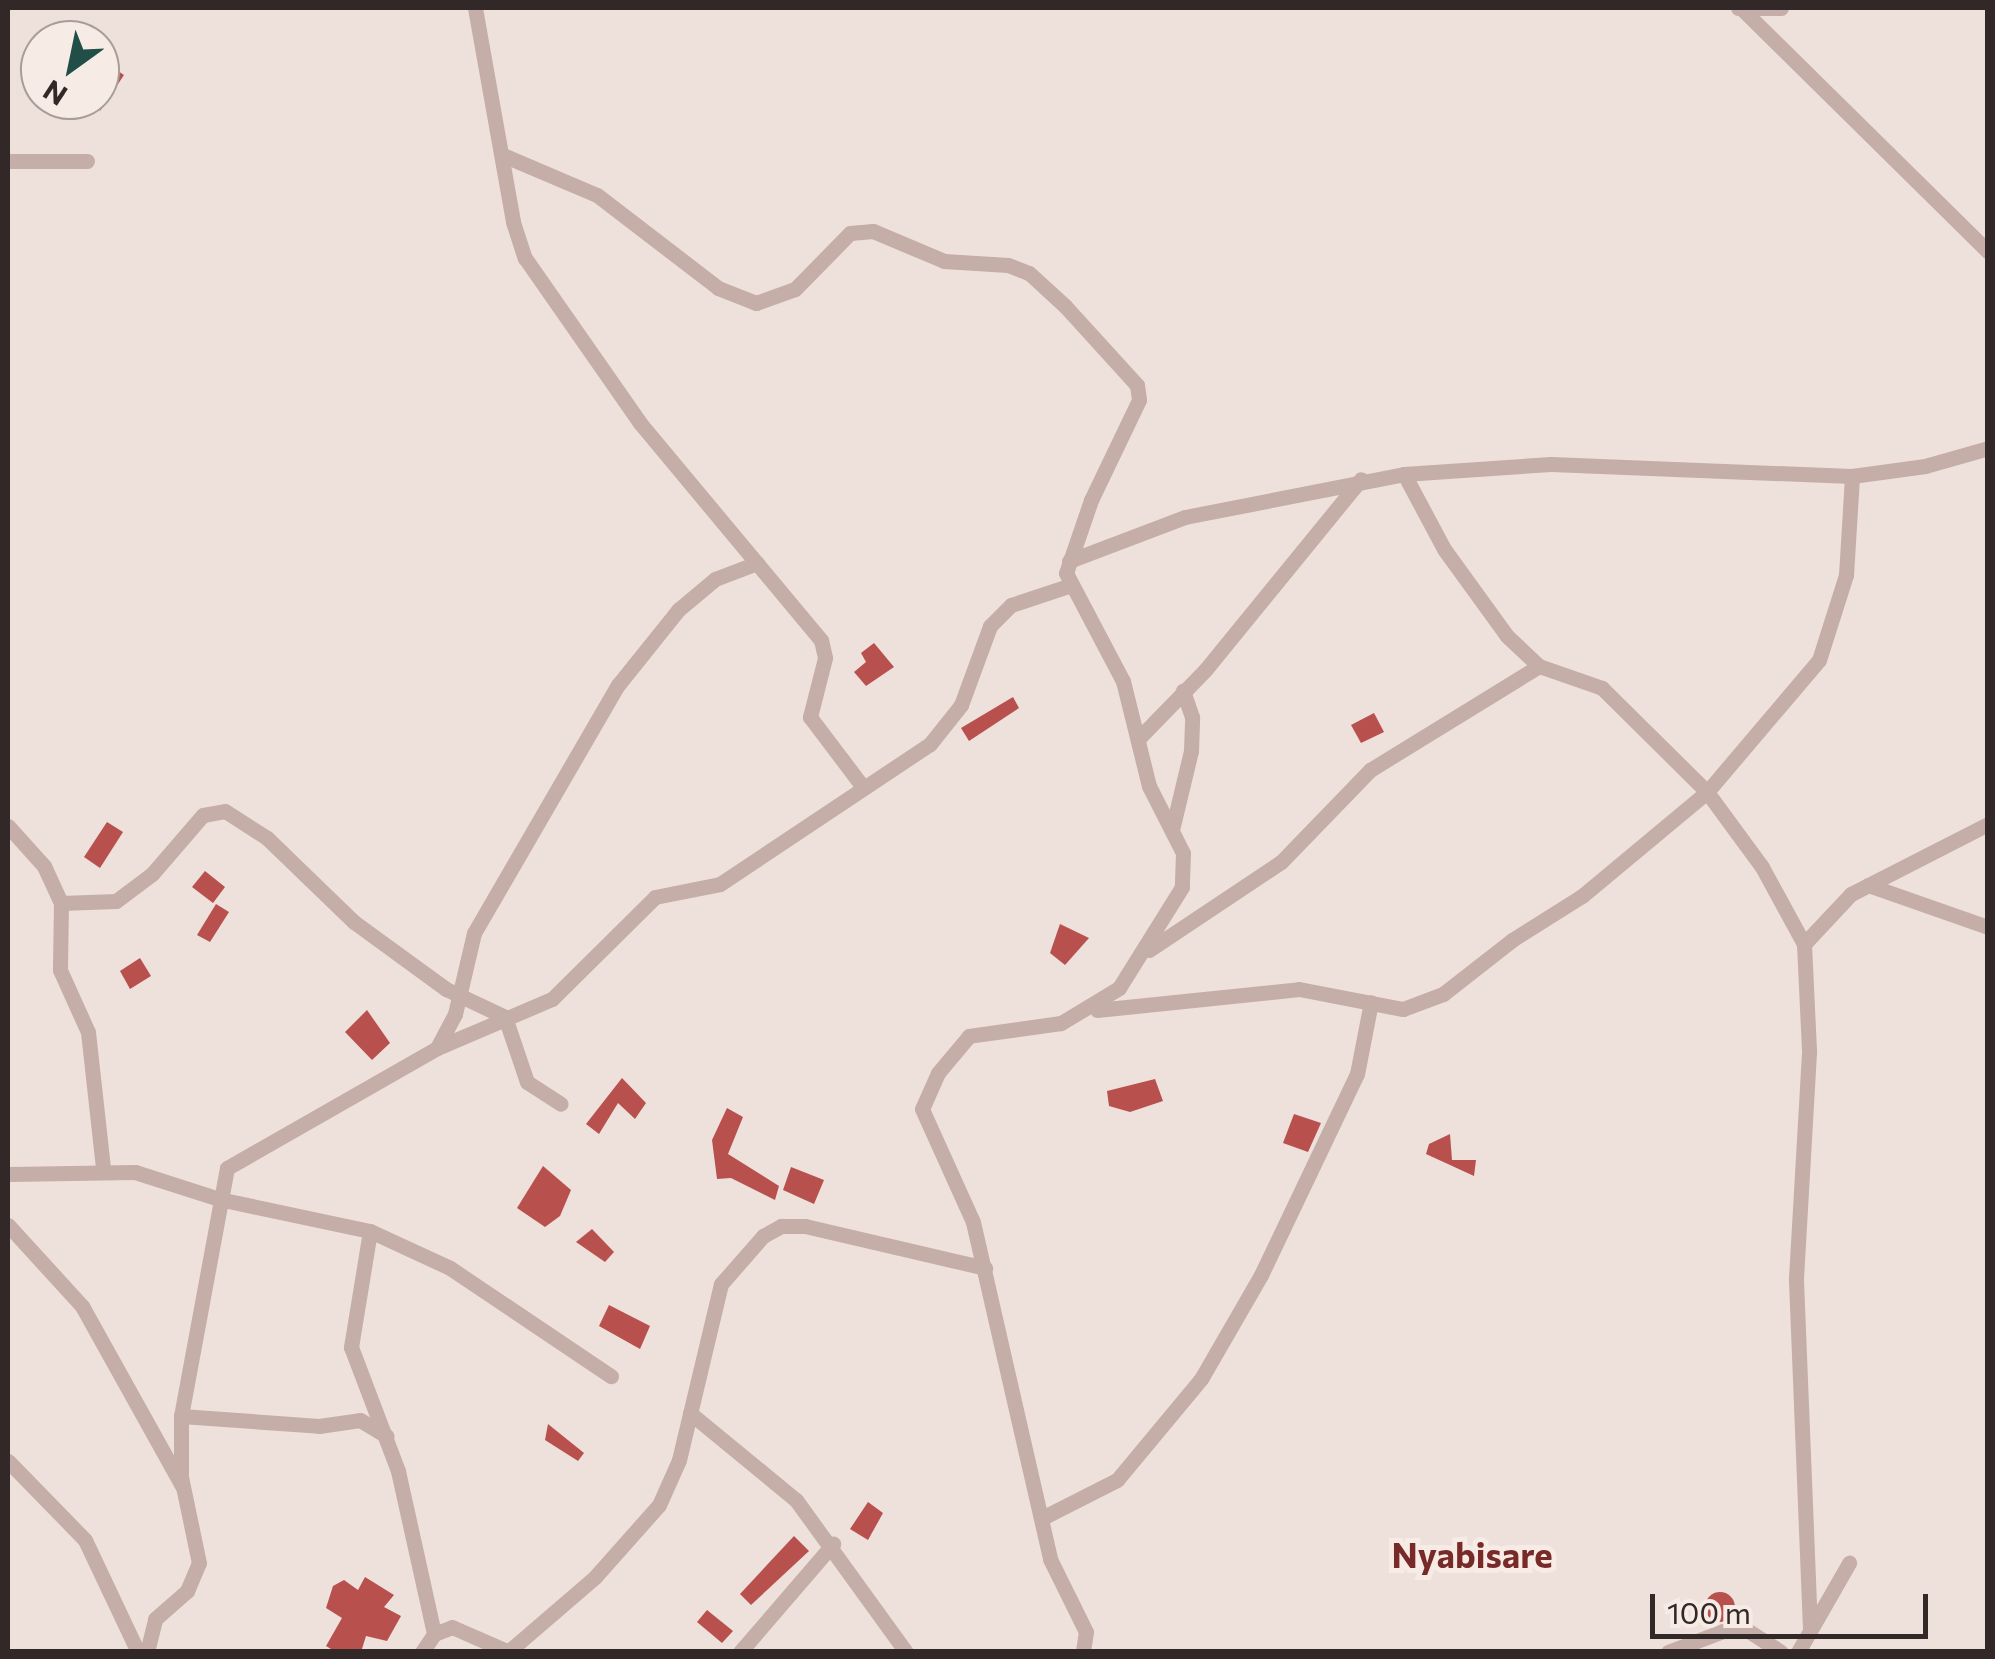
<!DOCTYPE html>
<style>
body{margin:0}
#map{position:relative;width:1995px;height:1659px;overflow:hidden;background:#eee0da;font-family:Commissioner,sans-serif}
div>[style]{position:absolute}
.building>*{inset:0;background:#b8504e}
.round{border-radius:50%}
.minor>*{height:15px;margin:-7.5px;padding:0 7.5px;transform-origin:7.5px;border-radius:7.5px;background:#c4aea7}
span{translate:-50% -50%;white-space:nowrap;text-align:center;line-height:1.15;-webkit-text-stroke:10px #f6ebe5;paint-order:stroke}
.quarter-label{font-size:35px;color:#782a29;font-weight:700}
.frame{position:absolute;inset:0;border:10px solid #322827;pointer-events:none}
.north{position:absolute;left:20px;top:20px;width:100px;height:100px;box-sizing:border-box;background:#f6ebe5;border:2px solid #a89d99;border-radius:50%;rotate:213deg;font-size:28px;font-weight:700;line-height:40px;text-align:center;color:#322827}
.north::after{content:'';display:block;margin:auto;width:35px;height:45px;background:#214f47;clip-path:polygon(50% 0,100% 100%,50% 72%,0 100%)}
.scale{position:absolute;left:1650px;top:1594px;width:278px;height:45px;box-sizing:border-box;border:5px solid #322827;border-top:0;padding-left:12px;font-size:30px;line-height:35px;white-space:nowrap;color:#322827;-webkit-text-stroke:8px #f6ebe5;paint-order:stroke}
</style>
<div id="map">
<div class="building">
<div style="clip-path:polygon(100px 59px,124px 75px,100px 111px)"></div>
<div style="clip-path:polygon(874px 643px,894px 667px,866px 686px,854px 672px,866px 662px,861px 653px)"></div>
<div style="clip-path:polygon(1013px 697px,1019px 708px,969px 741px,961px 728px)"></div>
<div style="clip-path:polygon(1374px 713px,1384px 732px,1361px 743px,1351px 725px)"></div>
<div style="clip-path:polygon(107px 822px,123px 832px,100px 868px,84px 857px)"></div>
<div style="clip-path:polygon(205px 871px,225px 887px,213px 903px,192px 887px)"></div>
<div style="clip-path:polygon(216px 904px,229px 912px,210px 942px,197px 935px)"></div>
<div style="clip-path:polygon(1060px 924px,1089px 938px,1065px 965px,1050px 953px)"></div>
<div style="clip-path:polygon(140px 958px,151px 976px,130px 989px,120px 971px)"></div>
<div style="clip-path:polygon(367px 1010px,390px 1043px,372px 1060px,345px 1032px)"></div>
<div style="clip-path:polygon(622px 1078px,646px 1103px,635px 1119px,618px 1103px,599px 1134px,586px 1124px)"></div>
<div style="clip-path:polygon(1155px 1079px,1163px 1101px,1130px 1112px,1109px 1106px,1107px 1091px)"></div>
<div style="clip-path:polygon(727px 1108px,743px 1117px,728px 1154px,779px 1186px,775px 1200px,731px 1178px,717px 1179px,712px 1140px)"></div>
<div style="clip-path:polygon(1294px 1114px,1321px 1123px,1308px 1152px,1283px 1143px)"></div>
<div style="clip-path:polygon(1450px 1134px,1452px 1160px,1476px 1160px,1474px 1176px,1426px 1154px,1429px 1144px)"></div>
<div style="clip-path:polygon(543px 1166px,571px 1190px,560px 1216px,545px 1227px,517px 1208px)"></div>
<div style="clip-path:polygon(791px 1167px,824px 1180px,814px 1204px,783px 1190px)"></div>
<div style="clip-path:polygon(592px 1229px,614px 1252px,605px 1262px,576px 1242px)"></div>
<div style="clip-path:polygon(609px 1305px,650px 1326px,640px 1349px,599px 1326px)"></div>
<div style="clip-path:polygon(548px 1424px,584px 1453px,578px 1461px,545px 1440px)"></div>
<div style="clip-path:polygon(868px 1502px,883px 1513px,868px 1540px,850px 1529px)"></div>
<div style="clip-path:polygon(794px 1536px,809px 1551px,751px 1605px,740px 1594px)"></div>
<div style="clip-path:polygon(365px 1577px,394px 1595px,384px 1607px,401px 1616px,387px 1641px,366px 1636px,361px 1652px,336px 1652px,326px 1646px,342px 1618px,326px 1608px,333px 1586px,344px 1580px,358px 1590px)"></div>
<div class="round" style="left:1705px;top:1592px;width:30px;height:30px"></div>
<div style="clip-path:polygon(707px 1610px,733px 1631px,722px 1643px,697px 1622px)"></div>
</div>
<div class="minor">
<div style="left:475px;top:8px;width:217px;rotate:79.9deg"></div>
<div style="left:513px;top:222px;width:38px;rotate:72deg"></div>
<div style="left:525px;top:258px;width:201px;rotate:55.1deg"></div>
<div style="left:640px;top:423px;width:283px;rotate:50.2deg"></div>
<div style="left:821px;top:640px;width:18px;rotate:77deg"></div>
<div style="left:825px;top:658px;width:61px;rotate:104.3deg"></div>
<div style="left:810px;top:717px;width:88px;rotate:52.9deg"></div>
<div style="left:1738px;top:8px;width:43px"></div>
<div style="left:1741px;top:8px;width:347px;rotate:44.6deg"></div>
<div style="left:505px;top:156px;width:100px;rotate:23deg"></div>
<div style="left:597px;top:195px;width:153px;rotate:37.5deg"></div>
<div style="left:718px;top:288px;width:41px;rotate:21.5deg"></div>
<div style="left:756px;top:303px;width:41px;rotate:-19.7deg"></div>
<div style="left:795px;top:289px;width:78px;rotate:-45.5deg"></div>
<div style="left:850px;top:233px;width:23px;rotate:-5deg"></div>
<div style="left:873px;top:231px;width:77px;rotate:22.9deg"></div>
<div style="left:944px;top:261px;width:64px;rotate:3.6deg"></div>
<div style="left:1008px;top:265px;width:22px;rotate:21deg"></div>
<div style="left:1029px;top:273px;width:49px;rotate:42.5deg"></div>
<div style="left:1065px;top:306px;width:107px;rotate:47.7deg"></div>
<div style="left:1137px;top:385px;width:15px;rotate:82deg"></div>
<div style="left:1139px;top:400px;width:111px;rotate:115.6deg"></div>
<div style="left:1091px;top:500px;width:77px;rotate:108.9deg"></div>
<div style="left:1066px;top:573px;width:122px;rotate:62.2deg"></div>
<div style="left:1123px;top:681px;width:108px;rotate:76.1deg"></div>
<div style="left:1149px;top:786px;width:75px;rotate:63.1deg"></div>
<div style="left:1183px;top:853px;width:34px;rotate:92deg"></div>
<div style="left:1182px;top:887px;width:119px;rotate:122deg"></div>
<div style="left:1119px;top:988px;width:68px;rotate:148.9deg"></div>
<div style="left:1061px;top:1023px;width:93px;rotate:172deg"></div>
<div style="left:969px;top:1036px;width:48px;rotate:130deg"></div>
<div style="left:938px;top:1073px;width:39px;rotate:114deg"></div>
<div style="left:922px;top:1109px;width:124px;rotate:65.7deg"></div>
<div style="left:973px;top:1222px;width:346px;rotate:77.1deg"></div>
<div style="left:1050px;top:1559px;width:81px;rotate:63.7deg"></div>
<div style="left:1086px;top:1632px;width:20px;rotate:99deg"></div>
<div style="left:8px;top:161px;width:79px"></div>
<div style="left:1404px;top:474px;width:85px;rotate:61.9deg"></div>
<div style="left:1444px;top:549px;width:107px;rotate:54.1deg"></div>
<div style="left:1507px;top:636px;width:44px;rotate:43.2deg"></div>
<div style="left:1539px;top:666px;width:67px;rotate:19.2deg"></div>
<div style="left:1602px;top:688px;width:148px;rotate:44.7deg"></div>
<div style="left:1707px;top:792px;width:93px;rotate:53.7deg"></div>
<div style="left:1762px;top:867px;width:88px;rotate:61.4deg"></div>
<div style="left:1069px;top:561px;width:124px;rotate:-20.8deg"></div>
<div style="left:1185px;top:517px;width:223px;rotate:-11.1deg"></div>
<div style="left:1404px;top:474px;width:147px;rotate:-3.9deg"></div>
<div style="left:1551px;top:464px;width:301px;rotate:2.3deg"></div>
<div style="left:1852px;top:476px;width:74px;rotate:-7.8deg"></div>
<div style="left:1925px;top:466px;width:66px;rotate:-15.9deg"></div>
<div style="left:1139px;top:738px;width:96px;rotate:-45.8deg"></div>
<div style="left:1206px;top:669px;width:245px;rotate:-50.8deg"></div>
<div style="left:8px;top:826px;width:54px;rotate:48deg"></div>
<div style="left:44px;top:866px;width:41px;rotate:65.3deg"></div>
<div style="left:61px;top:903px;width:67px;rotate:90.9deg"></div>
<div style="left:60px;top:970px;width:68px;rotate:65.7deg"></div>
<div style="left:88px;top:1032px;width:136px;rotate:83.7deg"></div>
<div style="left:1172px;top:830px;width:81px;rotate:-76.5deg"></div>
<div style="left:1191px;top:751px;width:34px;rotate:-88deg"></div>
<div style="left:1192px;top:717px;width:28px;rotate:-109deg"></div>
<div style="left:1868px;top:885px;width:127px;rotate:19.3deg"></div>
<div style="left:61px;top:903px;width:55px;rotate:-2.1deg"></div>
<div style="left:116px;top:901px;width:45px;rotate:-36.9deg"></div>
<div style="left:152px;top:874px;width:78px;rotate:-49.2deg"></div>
<div style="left:203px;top:815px;width:22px;rotate:-10deg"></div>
<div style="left:225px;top:811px;width:50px;rotate:32.7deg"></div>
<div style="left:267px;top:838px;width:121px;rotate:44deg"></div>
<div style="left:354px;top:922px;width:114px;rotate:36.1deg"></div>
<div style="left:446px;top:989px;width:65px;rotate:25.4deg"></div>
<div style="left:505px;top:1017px;width:69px;rotate:71.3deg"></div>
<div style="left:527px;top:1082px;width:40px;rotate:32.9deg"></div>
<div style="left:1149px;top:950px;width:159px;rotate:-33.7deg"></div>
<div style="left:1281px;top:862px;width:128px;rotate:-45.9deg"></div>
<div style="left:1370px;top:770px;width:198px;rotate:-31.6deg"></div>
<div style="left:1097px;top:1010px;width:203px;rotate:-5.9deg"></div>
<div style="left:1299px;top:989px;width:106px;rotate:10.9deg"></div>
<div style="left:1403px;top:1009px;width:43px;rotate:-20.6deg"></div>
<div style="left:1443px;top:994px;width:88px;rotate:-38deg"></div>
<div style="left:1512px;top:940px;width:83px;rotate:-32.2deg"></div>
<div style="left:1582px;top:896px;width:163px;rotate:-39.8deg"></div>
<div style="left:1707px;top:792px;width:173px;rotate:-49.7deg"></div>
<div style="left:1819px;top:660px;width:89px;rotate:-72.4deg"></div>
<div style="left:1846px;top:575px;width:99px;rotate:-86.5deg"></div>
<div style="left:438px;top:1046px;width:36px;rotate:-62deg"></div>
<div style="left:455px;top:1014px;width:83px;rotate:-76.8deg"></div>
<div style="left:474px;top:933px;width:287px;rotate:-59.9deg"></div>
<div style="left:618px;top:685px;width:96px;rotate:-51.3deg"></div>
<div style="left:678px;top:610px;width:48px;rotate:-40deg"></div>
<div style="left:715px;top:579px;width:45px;rotate:-20.9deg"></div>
<div style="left:8px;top:1174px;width:127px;rotate:-0.9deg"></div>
<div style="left:135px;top:1172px;width:88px;rotate:17.8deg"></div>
<div style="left:219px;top:1199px;width:154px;rotate:12deg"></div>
<div style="left:370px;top:1231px;width:88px;rotate:24.8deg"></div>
<div style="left:450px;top:1268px;width:194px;rotate:33.9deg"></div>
<div style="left:8px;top:1225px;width:110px;rotate:47.6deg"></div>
<div style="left:82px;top:1306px;width:206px;rotate:60.9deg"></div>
<div style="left:370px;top:1231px;width:118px;rotate:99.3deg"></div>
<div style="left:351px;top:1347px;width:133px;rotate:69.2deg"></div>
<div style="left:398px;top:1471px;width:167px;rotate:77.5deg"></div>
<div style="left:690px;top:1413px;width:137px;rotate:39.4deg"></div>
<div style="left:796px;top:1500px;width:188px;rotate:54.1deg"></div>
<div style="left:181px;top:1416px;width:138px;rotate:4.1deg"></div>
<div style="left:319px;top:1426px;width:41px;rotate:-8.3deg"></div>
<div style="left:360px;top:1420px;width:31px;rotate:31deg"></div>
<div style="left:8px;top:1461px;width:110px;rotate:45.7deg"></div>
<div style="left:85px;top:1540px;width:124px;rotate:64.7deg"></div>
<div style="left:1042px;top:1518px;width:84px;rotate:-26.9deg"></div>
<div style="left:1117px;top:1480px;width:131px;rotate:-50.3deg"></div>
<div style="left:1201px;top:1379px;width:120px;rotate:-60deg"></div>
<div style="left:1261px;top:1275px;width:223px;rotate:-64.5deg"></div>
<div style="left:1357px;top:1074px;width:73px;rotate:-79deg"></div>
<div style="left:1810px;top:1629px;width:351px;rotate:-92.3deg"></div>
<div style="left:1796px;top:1278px;width:228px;rotate:-86.7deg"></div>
<div style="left:1809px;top:1050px;width:106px;rotate:-92.7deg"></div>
<div style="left:1804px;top:944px;width:69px;rotate:-46.8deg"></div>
<div style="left:1851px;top:894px;width:154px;rotate:-27.1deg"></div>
<div style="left:509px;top:1651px;width:113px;rotate:-40.7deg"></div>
<div style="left:595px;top:1577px;width:96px;rotate:-48.4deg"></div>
<div style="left:659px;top:1505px;width:49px;rotate:-66deg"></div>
<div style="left:679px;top:1460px;width:181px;rotate:-76.6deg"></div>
<div style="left:721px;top:1284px;width:64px;rotate:-48.8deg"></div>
<div style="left:763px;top:1236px;width:21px;rotate:-29deg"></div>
<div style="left:781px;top:1226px;width:24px"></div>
<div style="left:805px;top:1226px;width:185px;rotate:13.1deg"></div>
<div style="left:147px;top:1652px;width:34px;rotate:-76deg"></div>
<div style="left:155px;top:1619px;width:43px;rotate:-41.2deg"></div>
<div style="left:187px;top:1591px;width:30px;rotate:-67deg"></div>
<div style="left:199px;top:1563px;width:88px;rotate:-101.8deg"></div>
<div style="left:181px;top:1477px;width:61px;rotate:-90deg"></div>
<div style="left:181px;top:1416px;width:252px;rotate:-79.5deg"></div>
<div style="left:227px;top:1168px;width:242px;rotate:-29.7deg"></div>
<div style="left:437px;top:1048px;width:125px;rotate:-23.1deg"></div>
<div style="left:552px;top:999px;width:145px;rotate:-44.7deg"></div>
<div style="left:655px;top:897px;width:66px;rotate:-11.3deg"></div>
<div style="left:720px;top:884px;width:252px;rotate:-33.7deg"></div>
<div style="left:930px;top:744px;width:50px;rotate:-51.5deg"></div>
<div style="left:961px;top:705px;width:84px;rotate:-69.8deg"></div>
<div style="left:990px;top:626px;width:30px;rotate:-45deg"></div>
<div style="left:1011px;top:605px;width:60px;rotate:-18.4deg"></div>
<div style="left:422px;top:1652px;width:22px;rotate:-56deg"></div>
<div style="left:434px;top:1634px;width:19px;rotate:-21deg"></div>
<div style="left:452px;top:1627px;width:62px;rotate:23.7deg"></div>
<div style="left:740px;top:1652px;width:143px;rotate:-49.3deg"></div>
<div style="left:1668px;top:1652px;width:59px;rotate:-20.9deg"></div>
<div style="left:1723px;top:1631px;width:24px;rotate:-2deg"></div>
<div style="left:1747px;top:1630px;width:40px;rotate:32.9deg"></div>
<div style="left:1798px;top:1652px;width:103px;rotate:-60.2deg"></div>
</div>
<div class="quarter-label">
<span style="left:1472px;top:1554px">Nyabisare</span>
</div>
<div class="frame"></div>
<div class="north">N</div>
<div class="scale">100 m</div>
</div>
